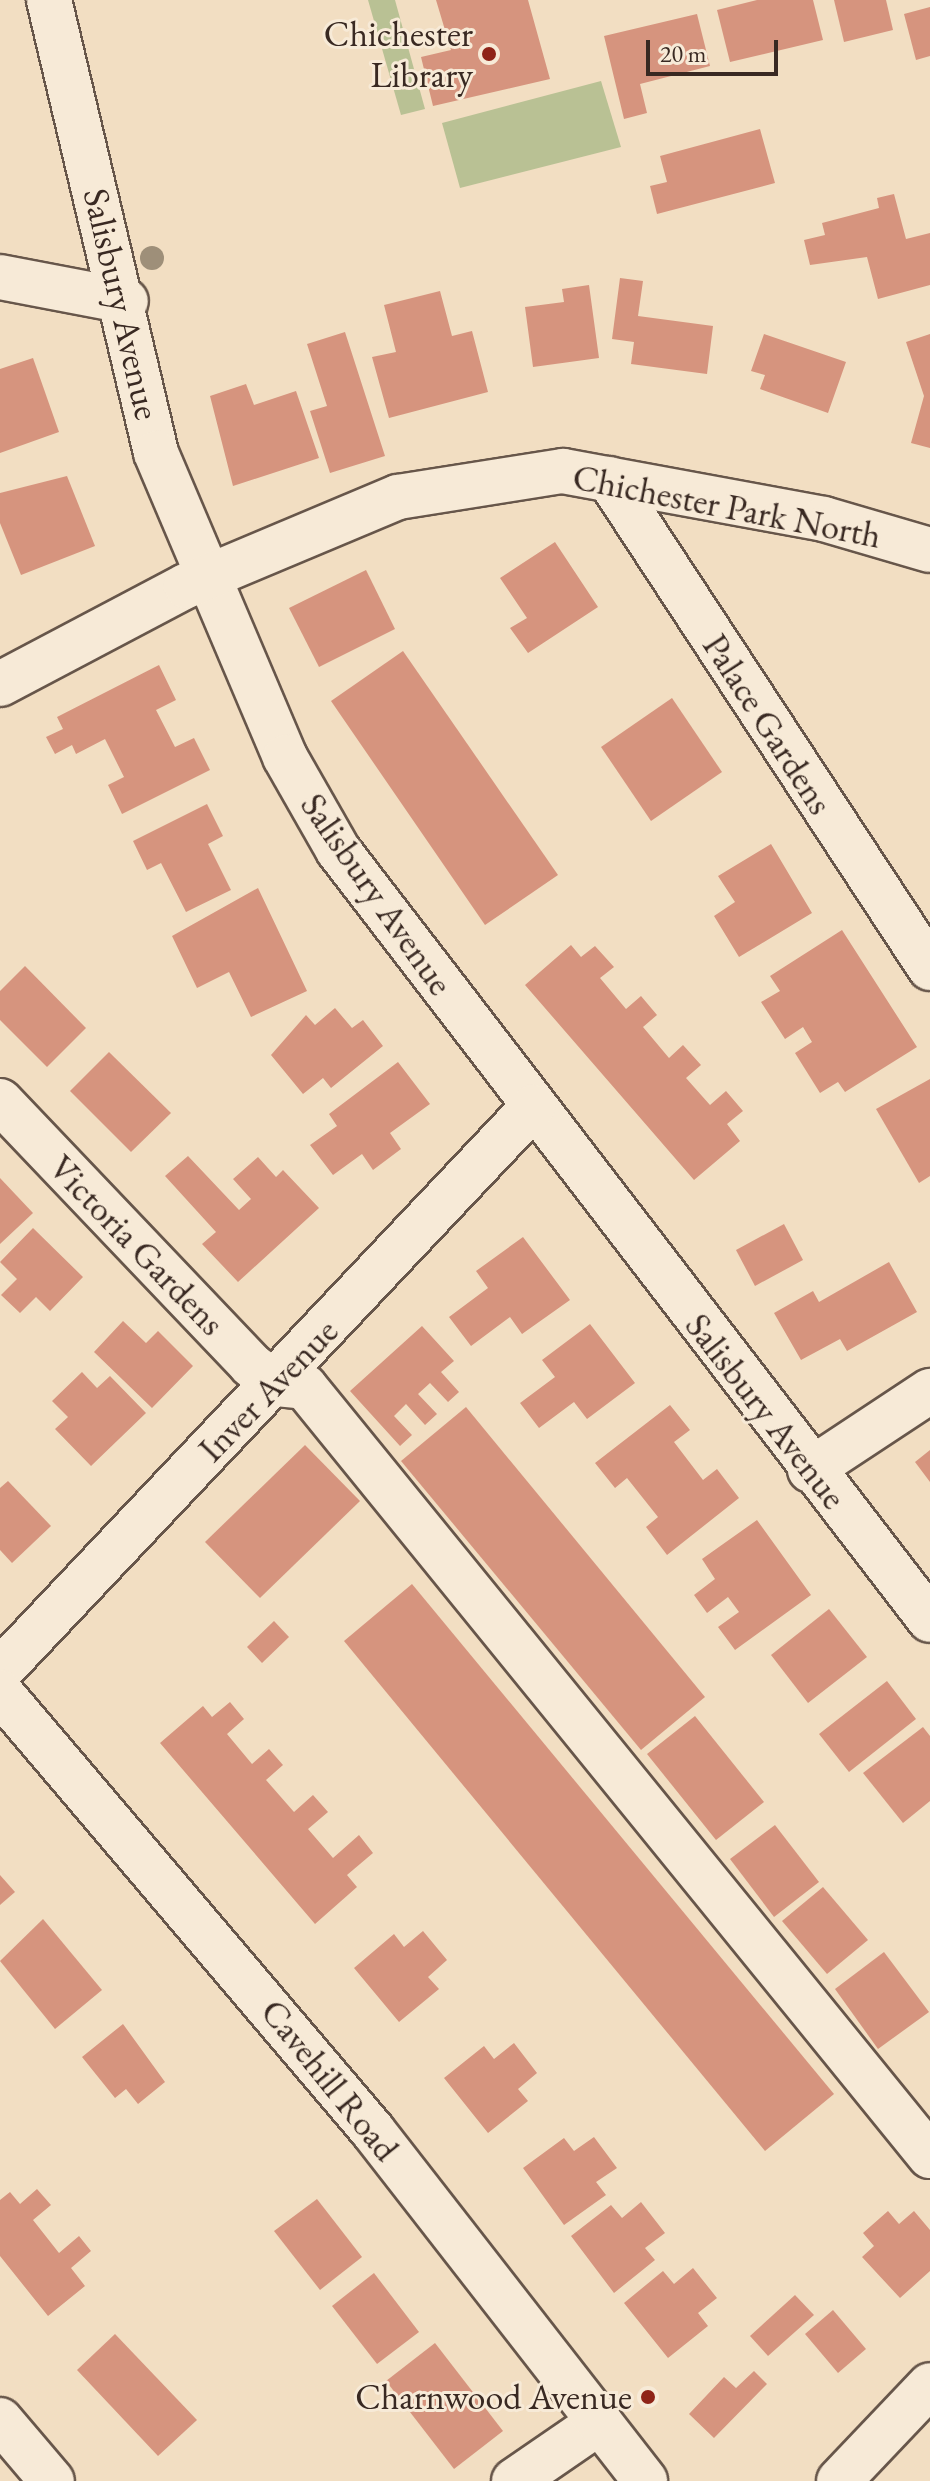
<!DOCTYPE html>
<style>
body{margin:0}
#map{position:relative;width:930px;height:2481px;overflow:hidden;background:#f2dec2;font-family:"EB Garamond",serif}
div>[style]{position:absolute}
.green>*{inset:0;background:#b9c194}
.building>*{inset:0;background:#d6947e}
.roads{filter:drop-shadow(2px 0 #67564a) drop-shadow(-2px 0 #67564a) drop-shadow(0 2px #67564a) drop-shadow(0 -2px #67564a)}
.minor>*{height:44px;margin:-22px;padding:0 22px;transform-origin:22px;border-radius:22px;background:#f7ead7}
.secondary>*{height:44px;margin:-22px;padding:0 22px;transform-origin:22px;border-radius:22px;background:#f7ead7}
.trees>*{width:24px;height:24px;margin:-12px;border-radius:50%;background:#9e8f79}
.dots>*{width:22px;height:22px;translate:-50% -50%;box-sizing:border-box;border:4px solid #f7ead7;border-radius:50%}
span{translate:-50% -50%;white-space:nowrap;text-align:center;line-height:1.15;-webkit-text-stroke:6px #f7ead7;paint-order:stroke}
.poi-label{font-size:36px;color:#392922}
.right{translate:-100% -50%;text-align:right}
.street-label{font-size:36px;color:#392922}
.scale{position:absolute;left:646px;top:40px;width:132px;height:36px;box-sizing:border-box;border:4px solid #392922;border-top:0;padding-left:10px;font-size:24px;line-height:28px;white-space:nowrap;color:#392922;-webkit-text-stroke:6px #f7ead7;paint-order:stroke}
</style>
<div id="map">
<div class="green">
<div style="clip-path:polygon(368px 0,395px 0,425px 109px,401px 115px)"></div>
<div style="clip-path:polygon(601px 81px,621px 147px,460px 188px,442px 123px)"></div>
</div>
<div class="building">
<div style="clip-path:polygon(436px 0,528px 0,550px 79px,433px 106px,421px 57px,451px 50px)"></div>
<div style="clip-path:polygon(757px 0,813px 0,823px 40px,730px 62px,717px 10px)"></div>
<div style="clip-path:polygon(834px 0,886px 0,893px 30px,844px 42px)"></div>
<div style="clip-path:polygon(930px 7px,930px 56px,916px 60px,904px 14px)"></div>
<div style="clip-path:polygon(697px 14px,710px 66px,640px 84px,647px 113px,624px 119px,604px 36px)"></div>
<div style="clip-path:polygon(760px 129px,775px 183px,657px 214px,650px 186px,667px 182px,660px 156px)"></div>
<div style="clip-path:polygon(894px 194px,906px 239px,930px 233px,930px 285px,878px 299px,867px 257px,810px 265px,804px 240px,825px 235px,822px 223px,879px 208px,877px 198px)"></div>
<div style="clip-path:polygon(620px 278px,643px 281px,638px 316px,713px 326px,707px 374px,631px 364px,634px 342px,612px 339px)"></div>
<div style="clip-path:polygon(589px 285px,599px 358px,533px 367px,525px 307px,564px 302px,562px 289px)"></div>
<div style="clip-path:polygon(440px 291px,452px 336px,472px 331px,488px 392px,389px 418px,372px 357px,396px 352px,384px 305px)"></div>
<div style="clip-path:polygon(345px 332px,385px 456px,330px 473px,310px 411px,327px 406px,307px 344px)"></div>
<div style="clip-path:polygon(764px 334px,846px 362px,828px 413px,760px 389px,765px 375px,751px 371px)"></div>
<div style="clip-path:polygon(930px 334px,930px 448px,911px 443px,924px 396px,906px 342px)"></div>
<div style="clip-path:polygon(33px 358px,59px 432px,0 453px,0 369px)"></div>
<div style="clip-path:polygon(246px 384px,254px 405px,296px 391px,319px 458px,233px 486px,210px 396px)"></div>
<div style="clip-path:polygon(67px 476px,95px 546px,21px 575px,0 523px,0 493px)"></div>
<div style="clip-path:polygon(555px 542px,598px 607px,528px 653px,510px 628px,527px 618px,500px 578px)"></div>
<div style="clip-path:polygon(366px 570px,395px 629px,319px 667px,289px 608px)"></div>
<div style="clip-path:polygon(403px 651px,558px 875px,485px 925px,331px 701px)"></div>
<div style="clip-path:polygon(159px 665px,176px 700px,156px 710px,175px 747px,194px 738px,210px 770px,122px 814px,108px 785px,124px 777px,105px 739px,76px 754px,72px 745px,55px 754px,46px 737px,63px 729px,57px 717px)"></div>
<div style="clip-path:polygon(672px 698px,722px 772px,651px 821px,601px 747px)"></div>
<div style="clip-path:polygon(207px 804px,223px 836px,208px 844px,231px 890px,186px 912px,161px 863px,147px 870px,133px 841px)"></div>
<div style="clip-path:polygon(771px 844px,812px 913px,739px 957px,714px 916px,735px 902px,718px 876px)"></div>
<div style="clip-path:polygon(258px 888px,307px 991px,251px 1017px,229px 972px,197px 988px,172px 936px)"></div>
<div style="clip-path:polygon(842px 930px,917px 1047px,845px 1092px,838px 1082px,820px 1093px,795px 1053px,812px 1042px,803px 1027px,785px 1039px,761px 1002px,780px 991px,770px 976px)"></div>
<div style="clip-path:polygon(571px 945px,581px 957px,595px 946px,614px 967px,600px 978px,626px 1009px,641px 996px,657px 1015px,643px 1027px,669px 1058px,683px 1045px,701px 1065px,686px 1078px,710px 1105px,726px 1091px,743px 1111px,727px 1124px,740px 1141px,694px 1180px,525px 985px)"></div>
<div style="clip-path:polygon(25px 966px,86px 1028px,47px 1067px,0 1020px,0 991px)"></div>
<div style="clip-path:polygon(335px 1008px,352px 1028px,363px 1020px,383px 1046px,331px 1088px,323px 1078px,303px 1094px,271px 1055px,306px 1015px,315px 1025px)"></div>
<div style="clip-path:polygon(109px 1052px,171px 1113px,131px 1152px,70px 1091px)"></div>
<div style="clip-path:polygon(398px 1062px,430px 1104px,390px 1133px,401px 1149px,373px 1170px,362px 1154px,333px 1175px,310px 1145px,337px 1126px,329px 1114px)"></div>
<div style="clip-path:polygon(930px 1079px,930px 1176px,919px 1183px,876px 1109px)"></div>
<div style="clip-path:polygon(188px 1156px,239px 1210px,251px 1199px,233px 1179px,258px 1157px,276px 1177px,283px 1170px,319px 1208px,238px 1282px,202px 1244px,216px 1232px,165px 1176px)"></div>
<div style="clip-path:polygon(0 1178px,33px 1213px,0 1244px)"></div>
<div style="clip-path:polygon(784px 1224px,803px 1260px,755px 1286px,736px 1250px)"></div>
<div style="clip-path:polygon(33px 1228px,83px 1277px,50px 1311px,36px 1297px,20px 1313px,1px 1295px,17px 1279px,0 1262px)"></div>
<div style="clip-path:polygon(523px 1237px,570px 1300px,522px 1334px,510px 1317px,471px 1346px,449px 1317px,488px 1288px,476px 1271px)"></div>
<div style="clip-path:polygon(889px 1262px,917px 1312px,847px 1351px,840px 1339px,801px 1360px,774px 1313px,813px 1291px,819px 1302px)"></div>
<div style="clip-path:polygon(123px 1321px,146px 1343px,158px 1331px,193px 1366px,152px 1408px,94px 1352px)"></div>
<div style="clip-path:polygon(590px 1324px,635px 1383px,587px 1419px,574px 1402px,539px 1428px,520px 1403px,555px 1377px,542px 1360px)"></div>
<div style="clip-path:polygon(422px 1326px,454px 1361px,441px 1372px,459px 1392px,448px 1402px,430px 1383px,418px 1394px,437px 1414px,425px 1425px,406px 1404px,394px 1416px,412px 1435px,400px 1446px,350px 1391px)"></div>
<div style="clip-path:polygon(82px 1372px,97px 1388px,110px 1376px,146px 1413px,91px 1466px,55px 1429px,68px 1417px,52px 1401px)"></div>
<div style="clip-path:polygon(670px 1405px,690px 1430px,674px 1442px,703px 1480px,717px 1469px,739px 1498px,667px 1555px,646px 1527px,658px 1517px,627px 1478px,615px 1488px,595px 1463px)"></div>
<div style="clip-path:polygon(466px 1407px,705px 1697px,641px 1750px,401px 1461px)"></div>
<div style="clip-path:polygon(305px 1445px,360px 1501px,260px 1598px,205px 1542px)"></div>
<div style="clip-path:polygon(930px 1450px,930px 1482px,915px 1462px)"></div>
<div style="clip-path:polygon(8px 1481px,51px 1526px,12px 1563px,0 1550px,0 1488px)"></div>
<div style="clip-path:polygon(757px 1520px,811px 1595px,735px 1650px,718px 1627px,739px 1612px,728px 1597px,707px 1613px,694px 1595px,715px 1579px,702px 1559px)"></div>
<div style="clip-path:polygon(412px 1584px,834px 2094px,765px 2151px,344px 1641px)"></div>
<div style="clip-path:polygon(829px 1609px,867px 1657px,808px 1703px,771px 1655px)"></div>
<div style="clip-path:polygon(274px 1621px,289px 1637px,262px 1663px,247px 1647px)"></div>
<div style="clip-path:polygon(887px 1681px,916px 1719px,849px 1772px,819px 1734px)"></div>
<div style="clip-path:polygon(230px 1702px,244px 1719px,227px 1734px,252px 1764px,269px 1749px,283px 1765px,266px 1780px,294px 1812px,313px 1795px,328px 1812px,308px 1829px,333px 1858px,359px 1835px,373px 1853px,347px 1875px,357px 1887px,315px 1924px,160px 1743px,203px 1706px,212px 1717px)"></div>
<div style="clip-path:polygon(695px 1716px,764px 1802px,716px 1840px,647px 1754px)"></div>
<div style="clip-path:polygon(923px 1727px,930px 1736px,930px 1801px,903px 1823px,863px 1773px)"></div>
<div style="clip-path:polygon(775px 1825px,819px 1882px,774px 1917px,730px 1859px)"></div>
<div style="clip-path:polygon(0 1875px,15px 1892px,0 1905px)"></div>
<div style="clip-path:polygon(823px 1887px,868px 1940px,827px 1974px,782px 1921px)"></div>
<div style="clip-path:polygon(43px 1919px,102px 1990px,55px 2029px,0 1961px)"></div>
<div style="clip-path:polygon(423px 1931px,447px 1960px,428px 1977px,439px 1989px,399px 2022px,354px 1968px,394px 1934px,404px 1947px)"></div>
<div style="clip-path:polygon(884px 1952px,929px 2012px,878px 2049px,835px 1989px)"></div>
<div style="clip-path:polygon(123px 2024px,165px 2082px,138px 2104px,126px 2089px,115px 2098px,82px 2057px)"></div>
<div style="clip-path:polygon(514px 2043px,537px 2073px,518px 2089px,528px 2101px,488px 2133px,444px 2078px,484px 2046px,494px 2059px)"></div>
<div style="clip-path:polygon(594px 2137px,617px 2168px,596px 2182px,606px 2195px,564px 2225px,523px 2168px,564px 2138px,574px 2151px)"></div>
<div style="clip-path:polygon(37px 2189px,51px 2205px,33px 2220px,59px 2253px,79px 2236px,91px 2251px,71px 2268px,85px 2286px,48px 2316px,0 2256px,0 2200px,10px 2192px,20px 2204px)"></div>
<div style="clip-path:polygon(317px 2199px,362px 2257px,320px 2290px,274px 2231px)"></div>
<div style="clip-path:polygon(641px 2202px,665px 2233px,645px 2248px,655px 2260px,614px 2293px,571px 2236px,611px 2205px,622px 2218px)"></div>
<div style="clip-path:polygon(888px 2211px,899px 2224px,914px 2211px,930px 2230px,930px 2271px,900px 2298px,862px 2257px,874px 2246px,863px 2233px)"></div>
<div style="clip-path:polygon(693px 2268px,717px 2298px,698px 2313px,708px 2326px,668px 2358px,624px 2303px,663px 2271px,674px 2284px)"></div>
<div style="clip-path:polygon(374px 2273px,419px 2332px,377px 2364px,332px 2306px)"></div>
<div style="clip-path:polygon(795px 2295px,814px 2315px,768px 2356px,750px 2336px)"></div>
<div style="clip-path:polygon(833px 2310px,866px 2349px,838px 2373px,805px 2334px)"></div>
<div style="clip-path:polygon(115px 2334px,197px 2420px,158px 2456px,77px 2370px)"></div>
<div style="clip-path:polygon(435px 2343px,503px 2431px,454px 2469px,386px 2381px)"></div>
<div style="clip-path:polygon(754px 2371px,767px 2384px,714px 2438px,689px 2414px,724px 2377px,736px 2388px)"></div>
</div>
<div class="roads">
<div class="minor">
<div style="left:49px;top:0;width:465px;rotate:76.7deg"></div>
<div style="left:156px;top:453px;width:330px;rotate:67deg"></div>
<div style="left:285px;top:757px;width:107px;rotate:60.3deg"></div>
<div style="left:338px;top:850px;width:971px;rotate:52.45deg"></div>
<div style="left:0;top:277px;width:128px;rotate:10.8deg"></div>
<div style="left:609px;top:479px;width:585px;rotate:56.72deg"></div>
<div style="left:0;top:684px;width:210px;rotate:-27.8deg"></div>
<div style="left:186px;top:586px;width:230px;rotate:-22.8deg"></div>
<div style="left:398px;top:497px;width:167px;rotate:-9deg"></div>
<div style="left:563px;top:471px;width:265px;rotate:10.4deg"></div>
<div style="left:824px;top:519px;width:110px;rotate:16.3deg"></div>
<div style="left:0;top:1101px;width:364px;rotate:46.4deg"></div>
<div style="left:251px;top:1365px;width:32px;rotate:36deg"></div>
<div style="left:277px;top:1384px;width:28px;rotate:6deg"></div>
<div style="left:305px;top:1387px;width:991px;rotate:50.9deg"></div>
<div style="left:810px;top:1470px;width:144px;rotate:-33.4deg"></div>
<div style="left:0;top:1671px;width:776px;rotate:-46.62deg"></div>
<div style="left:0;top:2420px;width:80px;rotate:49.6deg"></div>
<div style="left:514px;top:2481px;width:104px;rotate:-34.5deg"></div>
<div style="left:839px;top:2481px;width:132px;rotate:-46.5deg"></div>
</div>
<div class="secondary">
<div style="left:0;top:1692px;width:576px;rotate:49.65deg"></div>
<div style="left:373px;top:2131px;width:443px;rotate:52.1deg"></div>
</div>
</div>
<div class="trees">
<div style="left:152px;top:258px"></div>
</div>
<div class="dots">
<div style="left:489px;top:54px;background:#8f2418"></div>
<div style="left:648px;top:2397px;background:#8f2418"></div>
</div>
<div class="poi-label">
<span class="right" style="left:473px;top:54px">Chichester<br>Library</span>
<span class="right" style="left:632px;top:2397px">Charnwood Avenue</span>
</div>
<div class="street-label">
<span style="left:122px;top:304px;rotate:77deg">Salisbury Avenue</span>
<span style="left:727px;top:506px;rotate:11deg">Chichester Park North</span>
<span style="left:768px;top:724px;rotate:57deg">Palace Gardens</span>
<span style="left:377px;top:894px;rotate:55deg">Salisbury Avenue</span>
<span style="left:137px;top:1245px;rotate:46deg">Victoria Gardens</span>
<span style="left:268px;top:1390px;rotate:-46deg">Inver Avenue</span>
<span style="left:766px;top:1411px;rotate:52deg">Salisbury Avenue</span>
<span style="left:330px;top:2080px;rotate:51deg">Cavehill Road</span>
</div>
<div class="scale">20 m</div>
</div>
